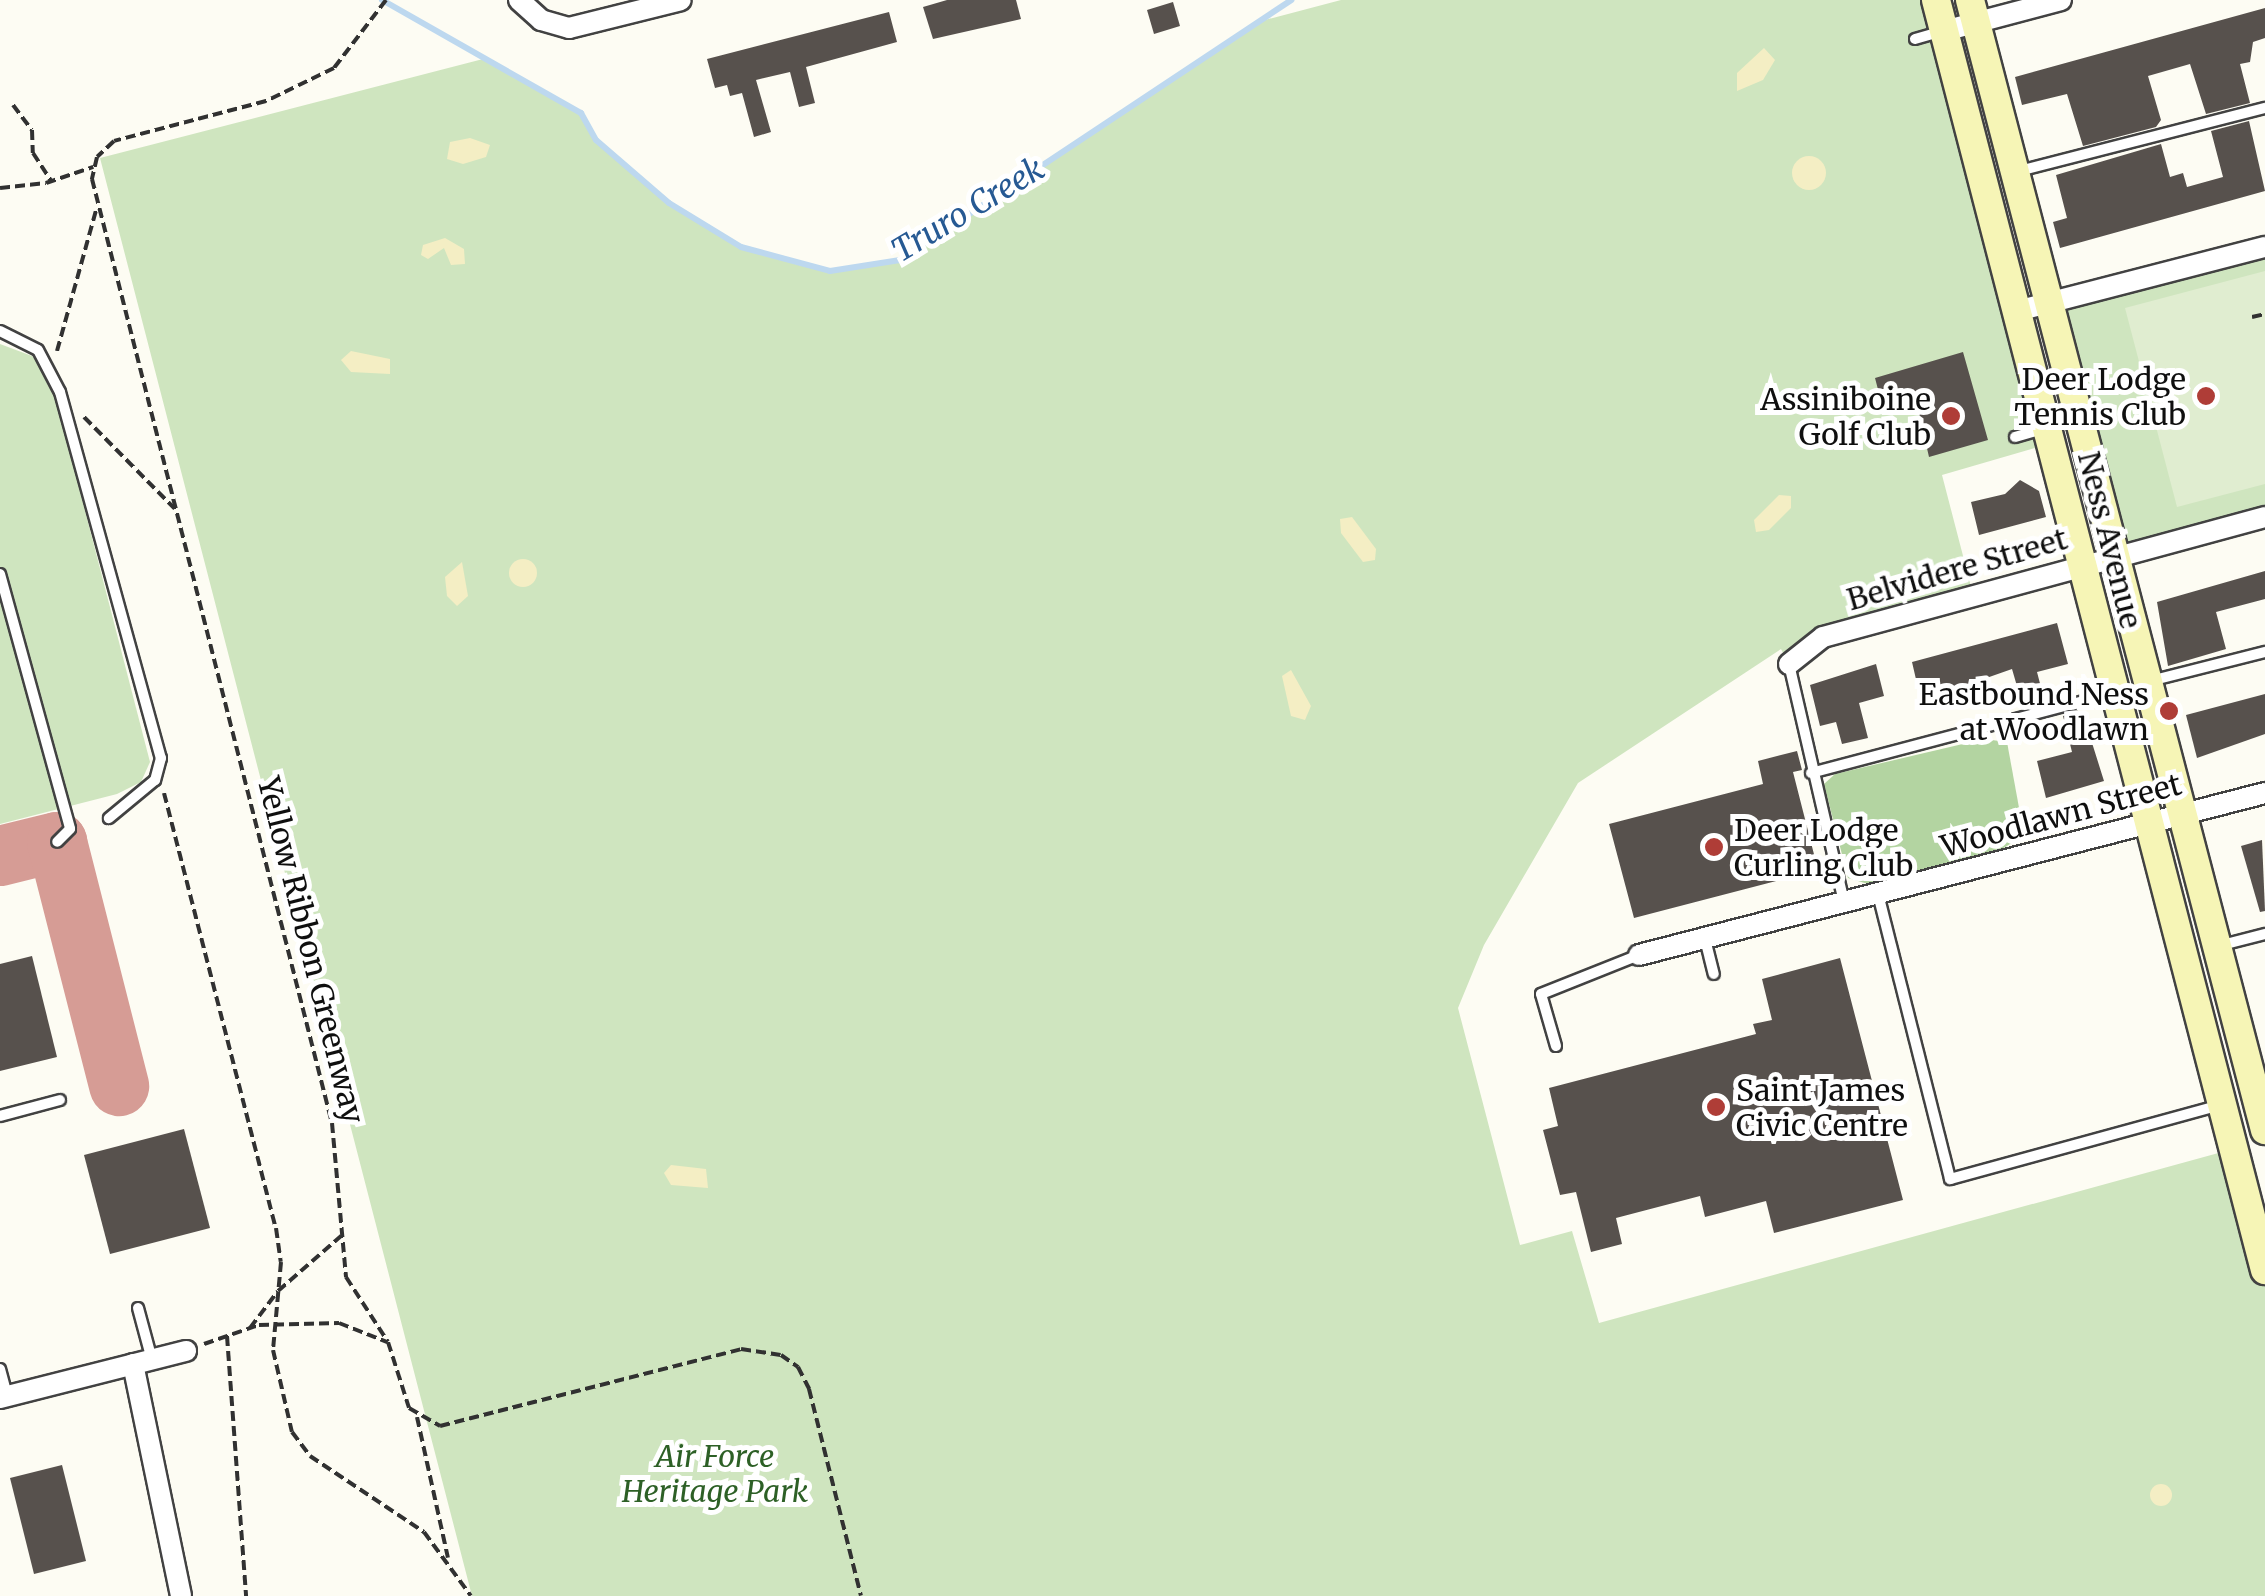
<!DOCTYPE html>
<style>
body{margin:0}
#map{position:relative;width:2265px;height:1596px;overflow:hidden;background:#fdfcf3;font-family:Merriweather,serif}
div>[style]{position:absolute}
.green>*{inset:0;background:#cfe5bf}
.forest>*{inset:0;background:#b3d4a1}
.sand>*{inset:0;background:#f4eec4}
.round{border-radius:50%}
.pitch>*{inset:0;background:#e0edd0}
.stream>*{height:6px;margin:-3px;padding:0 3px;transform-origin:3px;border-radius:3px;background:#bdd8ef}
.taxiway>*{height:60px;margin:-30px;padding:0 30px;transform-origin:30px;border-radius:30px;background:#d69c95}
.building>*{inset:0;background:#57514d}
.path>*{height:4px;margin-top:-2px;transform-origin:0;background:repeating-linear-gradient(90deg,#313131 0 10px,transparent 0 15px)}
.roads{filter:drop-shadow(2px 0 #424242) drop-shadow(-2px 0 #424242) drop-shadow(0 2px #424242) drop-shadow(0 -2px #424242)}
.service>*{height:10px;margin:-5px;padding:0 5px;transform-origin:5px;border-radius:5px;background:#fff}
.minor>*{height:20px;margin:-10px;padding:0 10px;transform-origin:10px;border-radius:10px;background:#fff}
.secondary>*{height:28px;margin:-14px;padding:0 14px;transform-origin:14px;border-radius:14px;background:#f6f5b6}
.dots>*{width:28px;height:28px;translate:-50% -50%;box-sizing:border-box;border:5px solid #fff;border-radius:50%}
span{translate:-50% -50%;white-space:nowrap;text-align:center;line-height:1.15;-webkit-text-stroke:10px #fff;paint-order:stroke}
.poi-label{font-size:30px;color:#0f0f0f}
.right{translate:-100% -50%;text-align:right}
.left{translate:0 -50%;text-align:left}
.street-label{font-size:30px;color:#0f0f0f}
.park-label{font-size:30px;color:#2d6026;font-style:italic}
.water-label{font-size:32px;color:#265993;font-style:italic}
</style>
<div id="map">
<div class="green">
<div style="clip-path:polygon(1341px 0,1936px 0,2052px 443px,1942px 475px,1974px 598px,1823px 637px,1789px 664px,1781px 649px,1578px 783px,1484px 945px,1458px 1008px,1520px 1245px,1572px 1231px,1599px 1323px,2233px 1149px,2265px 1270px,2265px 1596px,472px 1596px,100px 158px,483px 59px,581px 113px,596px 140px,668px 202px,741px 247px,830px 271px,900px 260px,1261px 21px)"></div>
<div style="clip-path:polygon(2265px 247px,2265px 517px,2116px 556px,2049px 302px)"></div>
<div style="clip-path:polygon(0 344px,32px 356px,50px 375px,150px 762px,141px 782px,117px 794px,0 824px)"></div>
</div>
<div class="forest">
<div style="clip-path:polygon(1984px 739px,2007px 742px,2024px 835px,1996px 853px,1868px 884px,1848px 878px,1824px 784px,1835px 774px)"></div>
</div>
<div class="sand">
<div style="clip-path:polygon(1764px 48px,1775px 60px,1763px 80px,1737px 91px,1737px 73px)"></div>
<div style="clip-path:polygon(470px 138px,490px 145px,486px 157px,463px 164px,447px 159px,450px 142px)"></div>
<div class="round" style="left:1792px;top:156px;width:34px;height:34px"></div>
<div style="clip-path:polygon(445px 238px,464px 249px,465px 264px,451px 265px,444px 248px,428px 259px,421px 255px,423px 245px)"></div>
<div style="clip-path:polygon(351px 351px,390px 359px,390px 374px,351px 372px,341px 360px)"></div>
<div style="clip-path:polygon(1779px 495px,1791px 496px,1791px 508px,1769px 530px,1756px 532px,1754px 520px)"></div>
<div style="clip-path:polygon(1352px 517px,1376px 549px,1375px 560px,1363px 562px,1341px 533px,1340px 519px)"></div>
<div class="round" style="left:509px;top:559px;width:28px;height:28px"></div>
<div style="clip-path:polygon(462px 562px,468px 596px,457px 606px,447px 596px,445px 577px)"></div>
<div style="clip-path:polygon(1291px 670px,1311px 706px,1305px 720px,1291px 716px,1282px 676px)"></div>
<div style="clip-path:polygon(671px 1165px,706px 1169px,708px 1188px,671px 1185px,664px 1173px)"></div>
<div class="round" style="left:2150px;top:1484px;width:22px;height:22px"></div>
</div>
<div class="pitch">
<div style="clip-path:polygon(2265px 271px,2265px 484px,2177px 507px,2125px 308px)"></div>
</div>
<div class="stream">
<div style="left:382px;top:0;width:229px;rotate:29.6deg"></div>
<div style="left:581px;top:113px;width:31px;rotate:61deg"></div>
<div style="left:596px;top:140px;width:96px;rotate:40.8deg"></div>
<div style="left:669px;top:203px;width:84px;rotate:31.4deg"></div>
<div style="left:741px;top:247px;width:92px;rotate:15.1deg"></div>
<div style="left:830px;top:271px;width:71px;rotate:-8.9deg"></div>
<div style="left:900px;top:260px;width:470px;rotate:-33.6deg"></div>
</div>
<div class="taxiway">
<div style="left:0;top:856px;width:59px;rotate:-13.8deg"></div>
<div style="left:57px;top:842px;width:252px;rotate:75.7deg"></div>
</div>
<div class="building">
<div style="clip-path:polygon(947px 0,1016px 0,1021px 19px,933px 39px,923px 7px)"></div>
<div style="clip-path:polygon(1173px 2px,1180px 26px,1154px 34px,1147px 10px)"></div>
<div style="clip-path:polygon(2265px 8px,2265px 38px,2253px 42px,2250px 62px,2240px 64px,2250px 103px,2206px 114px,2190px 64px,2148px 76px,2161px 120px,2156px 127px,2083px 146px,2067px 94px,2022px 105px,2015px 77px)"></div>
<div style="clip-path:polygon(889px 12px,897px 42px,806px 67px,815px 103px,799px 107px,790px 72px,756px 80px,771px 132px,754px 137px,742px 93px,730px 96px,727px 85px,715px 88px,707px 59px)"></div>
<div style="clip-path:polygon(2249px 121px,2265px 191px,2060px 248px,2053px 222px,2067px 218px,2056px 175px,2161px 144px,2170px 177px,2183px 173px,2187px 187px,2223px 177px,2211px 131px)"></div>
<div style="clip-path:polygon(1963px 352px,1988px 440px,1929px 457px,1914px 392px,1881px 401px,1875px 378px)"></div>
<div style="clip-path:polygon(2020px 480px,2039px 491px,2046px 517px,1979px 535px,1971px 502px,2005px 494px)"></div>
<div style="clip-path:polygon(2265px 571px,2265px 599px,2216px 612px,2226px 649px,2168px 666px,2157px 602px)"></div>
<div style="clip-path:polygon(2057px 623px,2068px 664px,2037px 672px,2043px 695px,2021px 700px,2012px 669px,1921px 701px,1912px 662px)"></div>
<div style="clip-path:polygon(1876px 664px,1884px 696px,1859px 703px,1868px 738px,1842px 744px,1836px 722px,1820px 726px,1810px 685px)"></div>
<div style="clip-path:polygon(2265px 694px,2265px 734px,2197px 758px,2186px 715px)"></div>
<div style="clip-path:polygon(2082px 711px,2104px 781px,2046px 798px,2037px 761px,2072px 752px,2063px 716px)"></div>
<div style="clip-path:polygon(1797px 751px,1802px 770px,1793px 772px,1818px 870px,1634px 918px,1609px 824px,1763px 784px,1758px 761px)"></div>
<div style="clip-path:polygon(2262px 840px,2265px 911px,2260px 912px,2241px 846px)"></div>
<div style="clip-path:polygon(32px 956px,57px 1057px,0 1071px,0 964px)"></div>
<div style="clip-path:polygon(1840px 958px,1903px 1200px,1774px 1233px,1766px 1201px,1705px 1217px,1700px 1196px,1616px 1218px,1622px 1244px,1591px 1252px,1576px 1192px,1560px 1195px,1543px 1130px,1558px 1126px,1549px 1088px,1756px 1034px,1753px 1024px,1772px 1020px,1762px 979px)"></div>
<div style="clip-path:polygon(184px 1129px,210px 1228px,110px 1254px,84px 1155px)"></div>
<div style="clip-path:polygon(62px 1465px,86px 1561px,34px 1574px,10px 1478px)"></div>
</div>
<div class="path">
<div style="left:386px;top:0;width:86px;rotate:127.4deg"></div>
<div style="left:334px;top:68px;width:76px;rotate:154.1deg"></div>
<div style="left:266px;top:101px;width:157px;rotate:165.3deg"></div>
<div style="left:114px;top:141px;width:23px;rotate:137deg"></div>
<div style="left:97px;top:157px;width:23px;rotate:103deg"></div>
<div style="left:92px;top:179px;width:974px;rotate:75.74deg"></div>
<div style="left:332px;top:1123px;width:155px;rotate:84.8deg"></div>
<div style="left:346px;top:1277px;width:77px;rotate:57.1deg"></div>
<div style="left:388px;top:1342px;width:69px;rotate:72.3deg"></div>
<div style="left:409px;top:1408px;width:36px;rotate:30deg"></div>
<div style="left:440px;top:1426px;width:311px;rotate:-14.3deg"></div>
<div style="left:741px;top:1349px;width:40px;rotate:8.5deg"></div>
<div style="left:781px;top:1355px;width:21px;rotate:35deg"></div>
<div style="left:798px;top:1367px;width:25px;rotate:63deg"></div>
<div style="left:809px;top:1389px;width:213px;rotate:75.9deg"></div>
<div style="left:13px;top:105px;width:31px;rotate:53deg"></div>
<div style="left:32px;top:130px;width:23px;rotate:88deg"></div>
<div style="left:33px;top:153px;width:33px;rotate:57deg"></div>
<div style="left:0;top:188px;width:46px;rotate:-6.2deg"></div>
<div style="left:46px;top:183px;width:50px;rotate:-18.8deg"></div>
<div style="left:2252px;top:317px;width:13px;rotate:-13deg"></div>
<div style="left:57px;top:351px;width:146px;rotate:-74.5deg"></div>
<div style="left:84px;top:417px;width:129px;rotate:45.3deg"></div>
<div style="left:164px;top:793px;width:449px;rotate:75.6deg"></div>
<div style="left:276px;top:1228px;width:34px;rotate:82deg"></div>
<div style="left:281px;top:1262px;width:88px;rotate:95.2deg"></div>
<div style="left:273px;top:1350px;width:84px;rotate:77deg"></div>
<div style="left:292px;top:1432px;width:30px;rotate:53deg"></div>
<div style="left:310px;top:1456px;width:137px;rotate:33.7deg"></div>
<div style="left:424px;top:1532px;width:79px;rotate:53.7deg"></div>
<div style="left:250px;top:1328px;width:46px;rotate:-52.9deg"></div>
<div style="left:278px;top:1291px;width:84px;rotate:-41.1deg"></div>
<div style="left:227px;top:1336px;width:261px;rotate:85.8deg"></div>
<div style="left:204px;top:1344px;width:58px;rotate:-19.1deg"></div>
<div style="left:259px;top:1325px;width:80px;rotate:-1.4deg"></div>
<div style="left:339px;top:1323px;width:52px;rotate:21.6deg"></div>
<div style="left:417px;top:1417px;width:144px;rotate:77.6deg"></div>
</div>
<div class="roads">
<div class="service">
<div style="left:1915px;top:39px;width:29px;rotate:-16deg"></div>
<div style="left:2019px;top:171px;width:254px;rotate:-14.4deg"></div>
<div style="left:0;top:331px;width:42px;rotate:26.6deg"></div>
<div style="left:38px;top:350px;width:47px;rotate:62.4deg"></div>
<div style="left:60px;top:392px;width:380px;rotate:74.6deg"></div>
<div style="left:161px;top:758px;width:23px;rotate:105deg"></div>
<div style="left:155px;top:780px;width:60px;rotate:140.4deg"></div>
<div style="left:2015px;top:437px;width:33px;rotate:-16deg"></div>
<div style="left:0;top:574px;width:264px;rotate:74.6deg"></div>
<div style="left:70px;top:829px;width:18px;rotate:135deg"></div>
<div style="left:1789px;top:664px;width:244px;rotate:77deg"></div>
<div style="left:2150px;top:681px;width:119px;rotate:-14.2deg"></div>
<div style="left:1811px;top:773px;width:313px;rotate:-14.8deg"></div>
<div style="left:1878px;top:894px;width:294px;rotate:75.8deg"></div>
<div style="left:1950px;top:1179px;width:280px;rotate:-15.3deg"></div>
<div style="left:1705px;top:939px;width:36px;rotate:76deg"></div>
<div style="left:2218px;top:946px;width:49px;rotate:-14.3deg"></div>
<div style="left:1556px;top:1046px;width:54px;rotate:-106.1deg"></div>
<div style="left:1541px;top:994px;width:105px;rotate:-21.7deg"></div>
<div style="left:0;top:1116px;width:62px;rotate:-14.9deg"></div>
<div style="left:138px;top:1308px;width:54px;rotate:74.9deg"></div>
<div style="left:0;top:1369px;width:28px;rotate:75deg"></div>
</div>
<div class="minor">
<div style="left:519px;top:0;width:30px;rotate:42deg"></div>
<div style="left:541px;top:20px;width:29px;rotate:16deg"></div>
<div style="left:569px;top:28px;width:115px;rotate:-14deg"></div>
<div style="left:1944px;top:31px;width:121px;rotate:-14.8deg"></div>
<div style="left:2017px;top:311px;width:256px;rotate:-14.5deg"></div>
<div style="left:1789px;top:664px;width:43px;rotate:-38.5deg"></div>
<div style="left:1823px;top:637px;width:458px;rotate:-15.2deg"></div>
<div style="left:1639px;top:955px;width:647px;rotate:-14.51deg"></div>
<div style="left:133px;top:1364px;width:237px;rotate:78.3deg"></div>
<div style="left:0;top:1398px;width:192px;rotate:-14.2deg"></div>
</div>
<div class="secondary">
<div style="left:1936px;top:0;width:1312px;rotate:75.48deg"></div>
<div style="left:1970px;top:0;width:1168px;rotate:75.37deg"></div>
</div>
</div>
<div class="dots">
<div style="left:2206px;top:396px;background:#af3d37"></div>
<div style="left:1951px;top:416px;background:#af3d37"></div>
<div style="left:2169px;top:711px;background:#af3d37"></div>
<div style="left:1714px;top:847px;background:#af3d37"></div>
<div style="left:1716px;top:1107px;background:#af3d37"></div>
</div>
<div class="poi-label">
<span class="right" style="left:2186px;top:396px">Deer Lodge<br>Tennis Club</span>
<span class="right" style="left:1931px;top:416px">Assiniboine<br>Golf Club</span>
<span class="right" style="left:2149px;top:711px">Eastbound Ness<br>at Woodlawn</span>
<span class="left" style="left:1734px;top:847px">Deer Lodge<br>Curling Club</span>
<span class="left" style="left:1736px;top:1107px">Saint James<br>Civic Centre</span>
</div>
<div class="street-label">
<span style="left:2110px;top:540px;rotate:76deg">Ness Avenue</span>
<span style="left:1957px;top:569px;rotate:-16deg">Belvidere Street</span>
<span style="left:2061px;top:815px;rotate:-15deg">Woodlawn Street</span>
<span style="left:311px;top:950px;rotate:76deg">Yellow Ribbon Greenway</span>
</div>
<div class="park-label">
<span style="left:715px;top:1473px">Air Force<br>Heritage Park</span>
</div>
<div class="water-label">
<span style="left:968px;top:210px;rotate:-31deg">Truro Creek</span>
</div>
</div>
